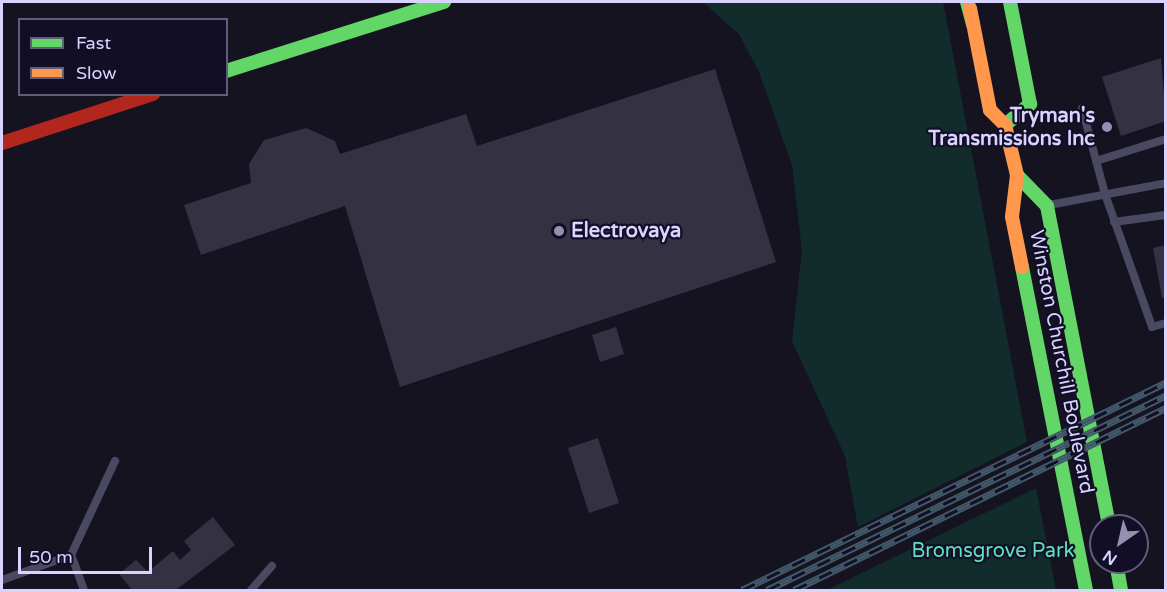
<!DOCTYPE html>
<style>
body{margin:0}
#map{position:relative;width:1167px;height:592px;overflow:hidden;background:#161320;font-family:"Varela Round",sans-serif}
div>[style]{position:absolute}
.green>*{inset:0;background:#122c2c}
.building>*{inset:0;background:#343142}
.lane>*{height:8px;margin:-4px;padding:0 4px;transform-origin:4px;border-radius:4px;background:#494961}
.fast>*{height:14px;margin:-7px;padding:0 7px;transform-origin:7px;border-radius:7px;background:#63d668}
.slow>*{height:14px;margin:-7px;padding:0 7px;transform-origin:7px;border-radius:7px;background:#ff974d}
.jam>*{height:14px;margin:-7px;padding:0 7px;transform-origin:7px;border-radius:7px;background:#b3261e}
.rail>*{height:7px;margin-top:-3.5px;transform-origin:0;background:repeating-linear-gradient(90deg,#120e25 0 14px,#41586a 0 28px);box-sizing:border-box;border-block:2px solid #41586a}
.dots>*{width:16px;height:16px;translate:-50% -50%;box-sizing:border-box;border:3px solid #120e25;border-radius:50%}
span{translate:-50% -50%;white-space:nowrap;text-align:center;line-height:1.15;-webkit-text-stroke:4.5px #120e25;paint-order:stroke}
.poi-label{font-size:20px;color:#d8d3ff;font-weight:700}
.right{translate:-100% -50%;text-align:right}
.left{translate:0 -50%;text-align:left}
.street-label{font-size:20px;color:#d8d3ff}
.park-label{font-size:20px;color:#5de1bf}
.frame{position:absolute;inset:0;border:3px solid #d8d3ff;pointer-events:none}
.legend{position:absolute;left:18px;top:18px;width:210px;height:78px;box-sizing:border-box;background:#120e25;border:2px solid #615d7c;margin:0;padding:8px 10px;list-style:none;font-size:18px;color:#d8d3ff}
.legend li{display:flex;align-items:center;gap:12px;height:30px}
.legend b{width:30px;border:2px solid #615d7c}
.north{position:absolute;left:1089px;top:514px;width:60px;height:60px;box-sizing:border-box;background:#120e25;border:2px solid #615d7c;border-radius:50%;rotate:214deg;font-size:16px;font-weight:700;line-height:24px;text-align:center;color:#d8d3ff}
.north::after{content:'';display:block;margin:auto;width:21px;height:27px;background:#9490b1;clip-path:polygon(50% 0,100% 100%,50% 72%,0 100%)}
.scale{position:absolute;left:18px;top:547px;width:134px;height:27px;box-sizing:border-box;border:3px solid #d8d3ff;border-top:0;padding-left:8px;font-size:18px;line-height:21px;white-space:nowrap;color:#d8d3ff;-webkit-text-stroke:4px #120e25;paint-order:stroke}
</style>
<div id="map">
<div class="green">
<div style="clip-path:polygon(703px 2px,943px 2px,1027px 442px,858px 527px,845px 456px,792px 341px,802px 251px,792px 165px,759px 72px,739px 34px)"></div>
<div style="clip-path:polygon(1036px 488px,1056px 590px,827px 590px)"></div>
</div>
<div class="building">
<div style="clip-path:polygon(1161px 58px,1166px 121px,1121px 136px,1102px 77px)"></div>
<div style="clip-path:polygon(715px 69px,776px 262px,400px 387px,345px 206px,201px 255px,184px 205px,251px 183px,249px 164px,264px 140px,306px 128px,335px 141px,340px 154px,466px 114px,477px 146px)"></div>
<div style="clip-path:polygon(1166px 245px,1166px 298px,1162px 298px,1153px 248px)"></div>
<div style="clip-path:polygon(616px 327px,624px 354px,600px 362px,592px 335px)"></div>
<div style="clip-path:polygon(598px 438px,619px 503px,589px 513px,568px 448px)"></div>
<div style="clip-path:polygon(213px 517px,235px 545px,176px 590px,132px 590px,119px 574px,136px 560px,148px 572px,173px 551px,180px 560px,191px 550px,184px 541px)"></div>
</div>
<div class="lane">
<div style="left:1082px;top:108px;width:89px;rotate:75deg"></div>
<div style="left:1105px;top:194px;width:141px;rotate:70.5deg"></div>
<div style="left:1152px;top:327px;width:15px;rotate:-16deg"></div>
<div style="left:1096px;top:161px;width:73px;rotate:-17.4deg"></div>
<div style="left:1049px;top:205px;width:119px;rotate:-10.6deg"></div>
<div style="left:1114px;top:222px;width:52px;rotate:-7.7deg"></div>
<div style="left:2px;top:580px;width:73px;rotate:-19.9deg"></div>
<div style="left:84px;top:590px;width:37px;rotate:-110deg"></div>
<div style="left:71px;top:555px;width:104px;rotate:-64.9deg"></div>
<div style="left:251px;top:590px;width:32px;rotate:-49deg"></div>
</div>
<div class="fast">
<div style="left:967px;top:2px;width:23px;rotate:75deg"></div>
<div style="left:226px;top:71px;width:229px;rotate:-17.6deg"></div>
<div style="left:1005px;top:125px;width:33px;rotate:-40deg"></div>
<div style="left:1030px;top:104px;width:104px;rotate:-101.1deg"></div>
<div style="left:1017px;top:175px;width:43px;rotate:45.9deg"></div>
<div style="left:1047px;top:206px;width:326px;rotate:79deg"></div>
<div style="left:1022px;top:267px;width:329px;rotate:78.8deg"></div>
<div style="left:1116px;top:562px;width:28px;rotate:80deg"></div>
</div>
<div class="slow">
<div style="left:970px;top:8px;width:104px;rotate:78.9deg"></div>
<div style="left:990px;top:110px;width:21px;rotate:45deg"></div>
<div style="left:1005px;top:125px;width:51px;rotate:76.5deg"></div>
<div style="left:1017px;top:175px;width:42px;rotate:96.8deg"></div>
<div style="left:1012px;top:217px;width:51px;rotate:78.7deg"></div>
</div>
<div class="jam">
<div style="left:2px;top:143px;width:159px;rotate:-18deg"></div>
</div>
<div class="rail">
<div style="left:742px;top:590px;width:472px;rotate:-26.1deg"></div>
<div style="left:767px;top:590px;width:444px;rotate:-26deg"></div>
<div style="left:794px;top:590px;width:414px;rotate:-26.1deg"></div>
</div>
<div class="dots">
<div style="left:1107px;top:127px;background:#9490b1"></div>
<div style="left:559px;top:231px;background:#9490b1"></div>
</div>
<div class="poi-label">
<span class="right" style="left:1095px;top:128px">Tryman's<br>Transmissions Inc</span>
<span class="left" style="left:571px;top:231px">Electrovaya</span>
</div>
<div class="street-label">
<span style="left:1061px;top:362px;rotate:79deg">Winston Churchill Boulevard</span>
</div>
<div class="park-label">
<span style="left:993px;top:551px">Bromsgrove Park</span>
</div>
<div class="frame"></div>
<ul class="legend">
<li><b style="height:8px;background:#63d668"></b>Fast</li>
<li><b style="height:8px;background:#ff974d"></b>Slow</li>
</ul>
<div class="north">N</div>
<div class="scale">50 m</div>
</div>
